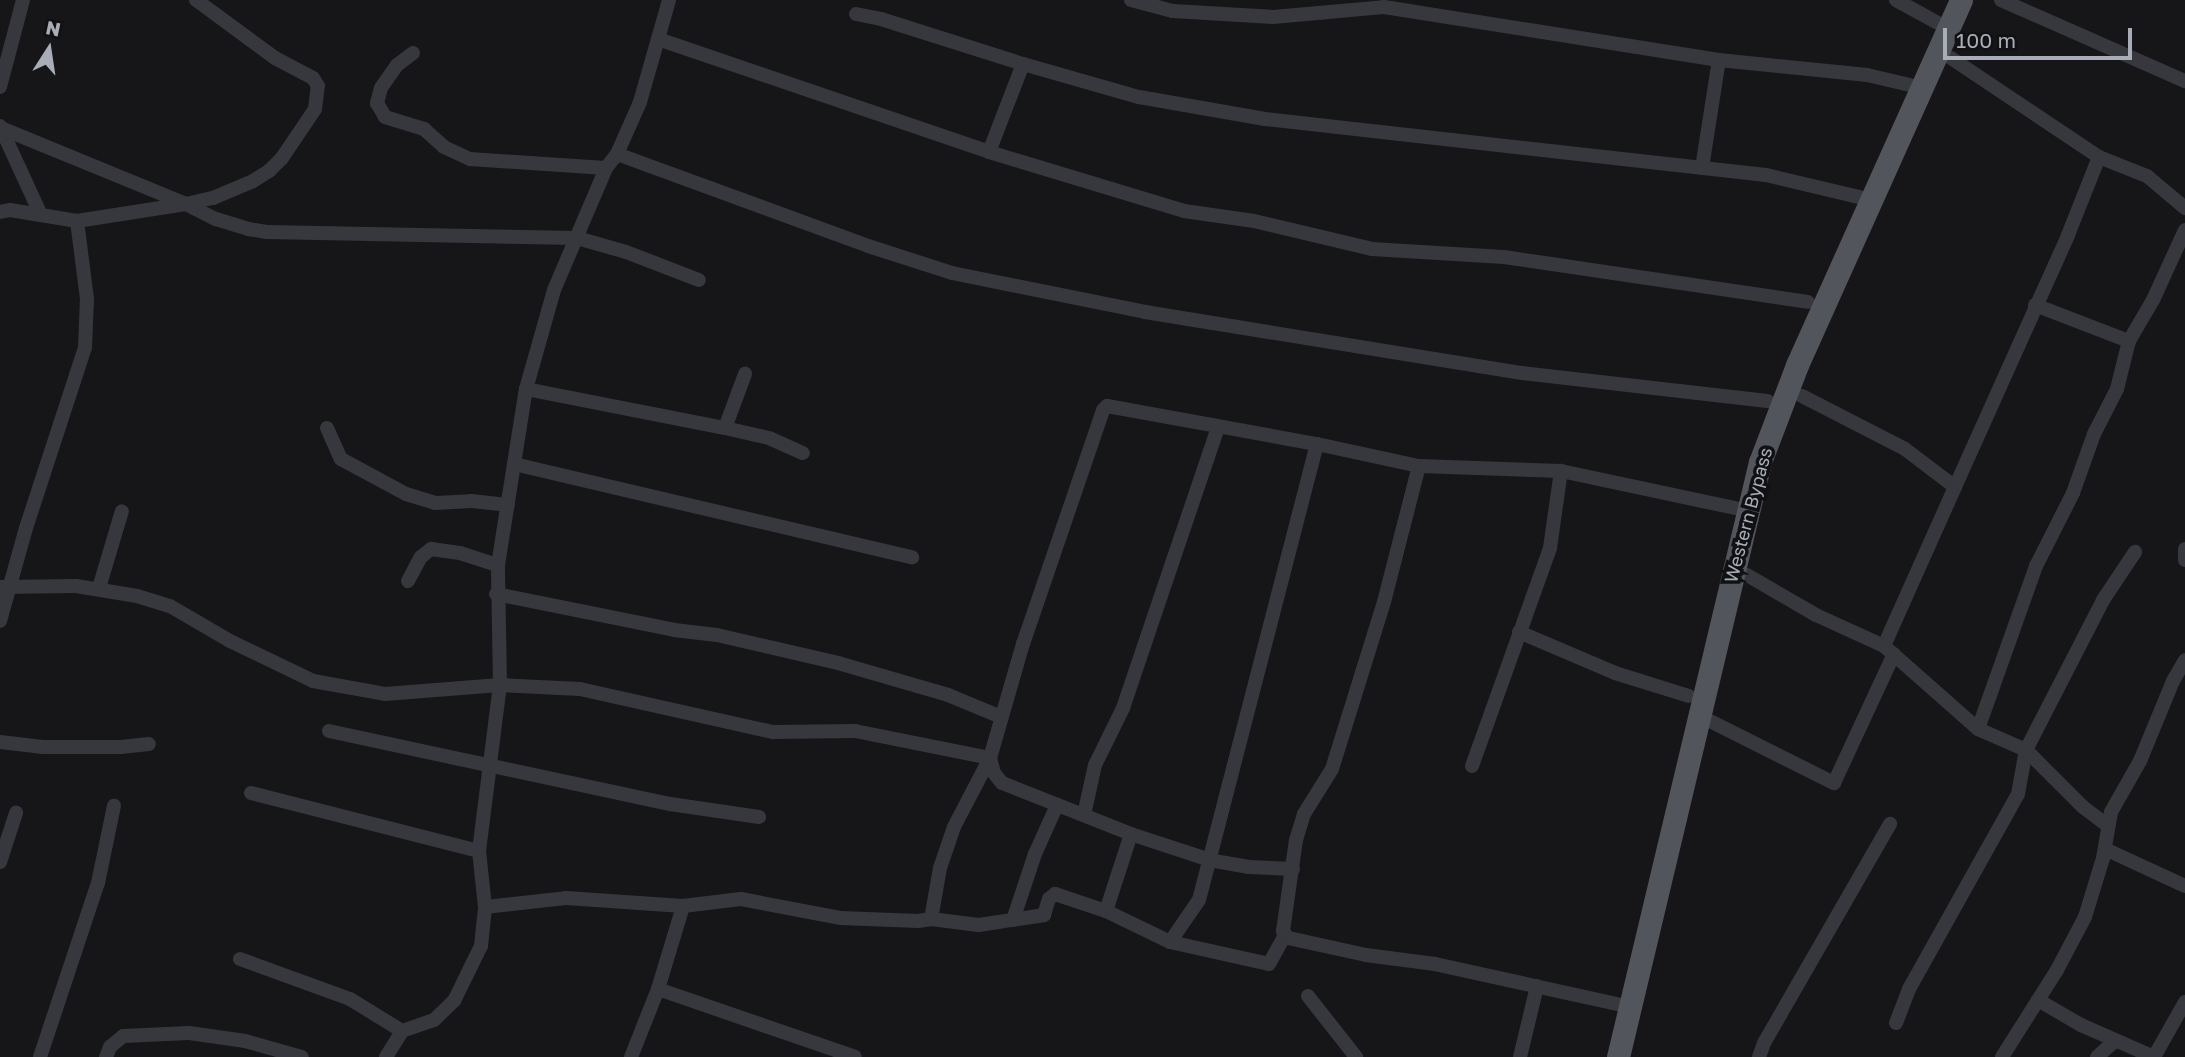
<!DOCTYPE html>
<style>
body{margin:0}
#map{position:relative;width:2185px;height:1057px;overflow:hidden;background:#161618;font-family:"Golos Text",sans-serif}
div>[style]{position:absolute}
.street>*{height:14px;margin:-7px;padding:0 7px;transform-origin:7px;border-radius:7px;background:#37383d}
.primary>*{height:23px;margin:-11.5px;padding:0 11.5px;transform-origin:11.5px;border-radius:11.5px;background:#53555c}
span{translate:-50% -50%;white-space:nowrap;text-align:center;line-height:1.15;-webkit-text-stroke:7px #111113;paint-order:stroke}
.street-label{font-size:18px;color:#a8adb8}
.north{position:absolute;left:14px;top:14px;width:70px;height:70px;-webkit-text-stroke:5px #111113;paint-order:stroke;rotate:12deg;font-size:19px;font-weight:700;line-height:28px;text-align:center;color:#a8adb8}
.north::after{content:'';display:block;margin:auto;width:24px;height:32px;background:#a8adb8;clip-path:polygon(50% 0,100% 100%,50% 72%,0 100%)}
.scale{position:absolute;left:1943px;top:28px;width:189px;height:32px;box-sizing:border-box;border:4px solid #a8adb8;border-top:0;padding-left:9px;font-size:21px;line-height:24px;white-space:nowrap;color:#a8adb8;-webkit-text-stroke:5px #111113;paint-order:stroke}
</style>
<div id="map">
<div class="street">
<div style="left:1131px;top:0;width:43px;rotate:14.7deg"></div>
<div style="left:1173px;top:11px;width:100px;rotate:3.4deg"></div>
<div style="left:1273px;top:17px;width:111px;rotate:-5.1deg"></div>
<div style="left:1384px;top:7px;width:339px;rotate:9deg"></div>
<div style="left:1719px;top:60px;width:149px;rotate:5.8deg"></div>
<div style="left:1867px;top:75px;width:44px;rotate:13.1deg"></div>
<div style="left:1896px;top:0;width:48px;rotate:28.7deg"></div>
<div style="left:2001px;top:0;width:201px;rotate:23.8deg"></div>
<div style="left:856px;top:14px;width:25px;rotate:11deg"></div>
<div style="left:881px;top:19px;width:149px;rotate:17.6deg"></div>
<div style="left:1023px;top:64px;width:121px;rotate:15.9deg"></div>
<div style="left:1139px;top:97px;width:128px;rotate:9.9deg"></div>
<div style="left:1265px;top:119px;width:504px;rotate:6.38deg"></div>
<div style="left:1766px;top:175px;width:96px;rotate:13.3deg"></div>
<div style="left:658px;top:39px;width:350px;rotate:18.8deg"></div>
<div style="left:989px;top:152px;width:204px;rotate:16.8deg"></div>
<div style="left:1184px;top:211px;width:71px;rotate:8.1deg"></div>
<div style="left:1254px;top:221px;width:121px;rotate:13.3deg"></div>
<div style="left:1372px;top:249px;width:132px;rotate:3.5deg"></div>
<div style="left:1504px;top:257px;width:307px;rotate:8.4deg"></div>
<div style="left:413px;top:53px;width:20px;rotate:143deg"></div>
<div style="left:397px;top:65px;width:28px;rotate:125deg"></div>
<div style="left:381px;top:88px;width:16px;rotate:105deg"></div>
<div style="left:377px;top:103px;width:16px;rotate:60deg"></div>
<div style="left:385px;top:117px;width:41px;rotate:17.1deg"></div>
<div style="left:424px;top:129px;width:27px;rotate:42deg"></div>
<div style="left:444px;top:147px;width:29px;rotate:25deg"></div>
<div style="left:470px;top:159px;width:136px;rotate:3.8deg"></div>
<div style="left:1951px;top:58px;width:178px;rotate:33.8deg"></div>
<div style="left:2099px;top:157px;width:52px;rotate:21.6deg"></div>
<div style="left:2147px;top:176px;width:50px;rotate:40.1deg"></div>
<div style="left:0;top:87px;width:90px;rotate:-75.2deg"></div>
<div style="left:0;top:126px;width:98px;rotate:65.3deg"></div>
<div style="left:1px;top:128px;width:200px;rotate:22.3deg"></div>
<div style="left:186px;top:204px;width:34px;rotate:27deg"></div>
<div style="left:216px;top:219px;width:34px;rotate:17deg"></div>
<div style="left:248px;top:229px;width:19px;rotate:9deg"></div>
<div style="left:267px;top:232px;width:310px;rotate:1.1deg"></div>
<div style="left:577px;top:238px;width:51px;rotate:15.9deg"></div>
<div style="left:626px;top:252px;width:78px;rotate:21deg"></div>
<div style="left:989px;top:152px;width:94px;rotate:-68.9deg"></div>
<div style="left:617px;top:154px;width:267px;rotate:20.1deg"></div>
<div style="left:868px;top:246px;width:88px;rotate:17.8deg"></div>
<div style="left:952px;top:273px;width:197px;rotate:11.4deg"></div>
<div style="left:1145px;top:312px;width:382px;rotate:9.2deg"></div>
<div style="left:1522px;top:373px;width:247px;rotate:6.5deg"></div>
<div style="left:1702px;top:168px;width:109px;rotate:-81.1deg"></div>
<div style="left:0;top:212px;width:10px;rotate:-11deg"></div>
<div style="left:10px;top:210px;width:68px;rotate:9.3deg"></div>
<div style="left:77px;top:221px;width:110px;rotate:-8.9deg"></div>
<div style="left:186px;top:204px;width:28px;rotate:-13deg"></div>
<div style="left:213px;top:198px;width:43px;rotate:-23deg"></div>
<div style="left:253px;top:181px;width:19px;rotate:-32deg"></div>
<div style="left:269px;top:171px;width:18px;rotate:-45deg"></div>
<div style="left:282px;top:158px;width:59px;rotate:-56deg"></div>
<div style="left:315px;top:109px;width:23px;rotate:-83deg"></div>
<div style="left:318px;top:86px;width:9px;rotate:-122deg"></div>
<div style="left:313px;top:78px;width:43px;rotate:-152.2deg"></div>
<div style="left:275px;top:58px;width:98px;rotate:-143.7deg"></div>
<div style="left:2035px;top:305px;width:101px;rotate:21deg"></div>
<div style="left:526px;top:389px;width:203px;rotate:11.1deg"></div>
<div style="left:725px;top:428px;width:45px;rotate:12.8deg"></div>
<div style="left:769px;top:438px;width:37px;rotate:24deg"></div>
<div style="left:1802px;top:396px;width:116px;rotate:27.2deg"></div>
<div style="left:1905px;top:449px;width:63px;rotate:37.2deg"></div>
<div style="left:1955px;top:487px;width:174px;rotate:114.1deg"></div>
<div style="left:327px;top:428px;width:34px;rotate:66deg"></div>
<div style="left:341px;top:459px;width:74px;rotate:28.3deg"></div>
<div style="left:406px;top:494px;width:30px;rotate:17deg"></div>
<div style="left:435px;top:503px;width:36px;rotate:-3deg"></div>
<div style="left:471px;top:501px;width:37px;rotate:6deg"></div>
<div style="left:725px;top:428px;width:58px;rotate:-69.7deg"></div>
<div style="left:514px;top:464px;width:409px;rotate:13.2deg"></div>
<div style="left:1955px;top:487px;width:276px;rotate:-65.8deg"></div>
<div style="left:2068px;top:235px;width:84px;rotate:-68.3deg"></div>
<div style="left:2185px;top:549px;width:11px;rotate:90deg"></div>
<div style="left:1747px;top:575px;width:80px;rotate:30.1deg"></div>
<div style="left:1816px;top:615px;width:75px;rotate:24.5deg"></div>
<div style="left:1884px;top:646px;width:125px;rotate:41.4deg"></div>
<div style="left:1978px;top:729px;width:52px;rotate:23.6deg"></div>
<div style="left:2026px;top:750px;width:81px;rotate:45deg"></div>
<div style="left:2083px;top:807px;width:31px;rotate:37deg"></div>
<div style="left:408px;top:581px;width:27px;rotate:-62deg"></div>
<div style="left:421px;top:557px;width:13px;rotate:-39deg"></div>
<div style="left:431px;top:549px;width:29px;rotate:8deg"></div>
<div style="left:460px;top:553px;width:40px;rotate:18deg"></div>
<div style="left:0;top:587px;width:76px;rotate:-0.8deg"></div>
<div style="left:76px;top:586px;width:62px;rotate:9.3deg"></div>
<div style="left:137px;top:596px;width:34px;rotate:17deg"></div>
<div style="left:170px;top:606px;width:69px;rotate:30.3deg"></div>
<div style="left:230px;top:641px;width:92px;rotate:25.7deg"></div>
<div style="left:313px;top:681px;width:73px;rotate:10.2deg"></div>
<div style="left:385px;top:694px;width:115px;rotate:-4.5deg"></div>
<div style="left:500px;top:685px;width:80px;rotate:2.9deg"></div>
<div style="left:580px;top:689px;width:198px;rotate:12.6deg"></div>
<div style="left:773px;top:732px;width:82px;rotate:-0.7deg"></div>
<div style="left:855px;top:731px;width:138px;rotate:11.3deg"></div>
<div style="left:990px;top:758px;width:78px;rotate:117.6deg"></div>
<div style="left:954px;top:827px;width:43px;rotate:108.9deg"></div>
<div style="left:940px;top:868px;width:52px;rotate:100deg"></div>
<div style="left:99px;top:588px;width:80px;rotate:-73.4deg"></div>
<div style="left:496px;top:594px;width:182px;rotate:11.4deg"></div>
<div style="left:674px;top:630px;width:43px;rotate:6.6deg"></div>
<div style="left:717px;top:635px;width:124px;rotate:13deg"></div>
<div style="left:838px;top:663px;width:115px;rotate:16.2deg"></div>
<div style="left:948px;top:695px;width:57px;rotate:22.5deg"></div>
<div style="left:0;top:621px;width:97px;rotate:-74.4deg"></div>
<div style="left:26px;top:528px;width:189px;rotate:-71.9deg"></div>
<div style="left:85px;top:348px;width:49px;rotate:-87.7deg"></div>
<div style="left:87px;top:299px;width:79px;rotate:-97.3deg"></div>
<div style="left:1519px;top:632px;width:104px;rotate:23.1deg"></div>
<div style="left:1615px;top:673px;width:77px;rotate:17.3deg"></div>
<div style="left:1710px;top:721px;width:139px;rotate:26.6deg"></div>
<div style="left:1834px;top:783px;width:142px;rotate:-65.1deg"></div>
<div style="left:1978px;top:729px;width:173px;rotate:-70.4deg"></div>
<div style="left:2036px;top:566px;width:82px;rotate:-63.1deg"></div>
<div style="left:2073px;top:493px;width:63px;rotate:-70.4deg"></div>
<div style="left:2094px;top:434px;width:51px;rotate:-62.9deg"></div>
<div style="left:2117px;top:389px;width:49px;rotate:-76deg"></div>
<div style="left:2129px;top:341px;width:48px;rotate:-59.7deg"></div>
<div style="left:2153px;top:300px;width:77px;rotate:-65.4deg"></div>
<div style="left:329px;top:731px;width:349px;rotate:12.1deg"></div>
<div style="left:670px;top:804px;width:90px;rotate:8.3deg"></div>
<div style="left:0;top:742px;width:43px;rotate:6.6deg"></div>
<div style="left:43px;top:747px;width:78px"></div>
<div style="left:121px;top:747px;width:28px;rotate:-6deg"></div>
<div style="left:1472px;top:766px;width:232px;rotate:-70.3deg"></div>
<div style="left:1550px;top:548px;width:78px;rotate:-81.9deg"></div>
<div style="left:251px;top:793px;width:235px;rotate:14.3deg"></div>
<div style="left:1084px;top:815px;width:51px;rotate:-77.6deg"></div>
<div style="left:1095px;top:765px;width:64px;rotate:-63.8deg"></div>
<div style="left:1123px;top:708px;width:297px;rotate:-71.3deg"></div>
<div style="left:2105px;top:849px;width:88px;rotate:24.8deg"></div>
<div style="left:0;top:862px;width:52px;rotate:-71.9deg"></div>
<div style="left:1293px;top:869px;width:44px;rotate:-177.4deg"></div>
<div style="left:1249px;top:867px;width:40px;rotate:-170deg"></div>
<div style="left:1210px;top:860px;width:83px;rotate:-161.8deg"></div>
<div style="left:1131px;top:834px;width:139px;rotate:-158.4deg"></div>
<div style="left:1002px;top:783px;width:13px;rotate:-129deg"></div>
<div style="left:994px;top:773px;width:16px;rotate:-105deg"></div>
<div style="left:990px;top:758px;width:119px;rotate:-73.9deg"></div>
<div style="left:1023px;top:644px;width:247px;rotate:-71.1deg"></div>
<div style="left:1103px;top:410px;width:6px;rotate:-45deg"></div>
<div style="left:1107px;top:406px;width:213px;rotate:10.3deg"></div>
<div style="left:1317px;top:444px;width:104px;rotate:12.2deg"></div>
<div style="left:485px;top:907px;width:81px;rotate:-6.3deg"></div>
<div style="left:566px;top:898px;width:117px;rotate:3.9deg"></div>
<div style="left:683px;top:906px;width:58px;rotate:-6.9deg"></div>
<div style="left:741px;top:899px;width:102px;rotate:10.8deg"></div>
<div style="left:841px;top:918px;width:77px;rotate:2.2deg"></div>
<div style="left:918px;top:921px;width:13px;rotate:-9deg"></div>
<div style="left:931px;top:919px;width:48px;rotate:7.1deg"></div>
<div style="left:979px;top:925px;width:66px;rotate:-8.7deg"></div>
<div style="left:1044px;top:915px;width:17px;rotate:-73deg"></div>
<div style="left:1049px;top:899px;width:8px;rotate:-40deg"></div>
<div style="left:1055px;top:894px;width:54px;rotate:18.4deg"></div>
<div style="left:1106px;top:911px;width:71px;rotate:25.8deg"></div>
<div style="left:1170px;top:942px;width:101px;rotate:12.5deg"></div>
<div style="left:1269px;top:964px;width:33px;rotate:-61deg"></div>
<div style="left:1106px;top:911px;width:81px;rotate:-72deg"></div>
<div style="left:1013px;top:920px;width:70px;rotate:-71.6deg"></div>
<div style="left:1035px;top:854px;width:54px;rotate:-65.8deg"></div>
<div style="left:1170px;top:942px;width:51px;rotate:-55.4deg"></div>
<div style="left:1199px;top:900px;width:471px;rotate:-75.5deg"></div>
<div style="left:240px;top:959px;width:117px;rotate:20deg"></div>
<div style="left:350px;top:999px;width:61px;rotate:31.6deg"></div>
<div style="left:658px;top:989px;width:208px;rotate:19deg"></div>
<div style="left:1308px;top:996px;width:78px;rotate:51.8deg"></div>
<div style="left:2038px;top:1000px;width:50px;rotate:30.2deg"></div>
<div style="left:2081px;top:1025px;width:80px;rotate:23.7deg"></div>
<div style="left:1617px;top:1004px;width:186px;rotate:-167.6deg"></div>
<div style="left:1435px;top:964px;width:70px;rotate:-172.6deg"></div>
<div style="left:1366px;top:955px;width:80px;rotate:-167.7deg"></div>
<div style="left:1288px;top:938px;width:9px;rotate:-126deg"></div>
<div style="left:1283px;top:931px;width:92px;rotate:-81.9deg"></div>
<div style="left:1296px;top:840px;width:27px;rotate:-73deg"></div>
<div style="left:1304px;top:814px;width:53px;rotate:-58.1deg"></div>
<div style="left:1332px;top:769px;width:175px;rotate:-72.7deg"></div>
<div style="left:1384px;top:602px;width:140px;rotate:-75.6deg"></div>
<div style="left:1419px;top:466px;width:142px;rotate:2deg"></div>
<div style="left:1561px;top:471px;width:178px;rotate:12deg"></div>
<div style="left:1896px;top:1023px;width:36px;rotate:-69deg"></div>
<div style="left:1909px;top:989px;width:223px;rotate:-60.8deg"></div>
<div style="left:2018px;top:794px;width:45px;rotate:-79.7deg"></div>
<div style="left:2026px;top:750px;width:169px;rotate:-62.8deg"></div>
<div style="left:2103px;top:600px;width:58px;rotate:-56.3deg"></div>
<div style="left:40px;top:1057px;width:183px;rotate:-71.6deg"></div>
<div style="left:98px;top:883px;width:79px;rotate:-78.3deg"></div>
<div style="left:106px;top:1057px;width:11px;rotate:-68deg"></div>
<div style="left:110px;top:1047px;width:17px;rotate:-40deg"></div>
<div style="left:123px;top:1036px;width:66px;rotate:-2.6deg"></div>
<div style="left:189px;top:1033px;width:57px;rotate:8.1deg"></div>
<div style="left:245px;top:1041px;width:59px;rotate:15.7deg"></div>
<div style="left:386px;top:1057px;width:31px;rotate:-58deg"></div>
<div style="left:402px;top:1031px;width:34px;rotate:-19deg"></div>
<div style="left:434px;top:1020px;width:28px;rotate:-44deg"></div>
<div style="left:454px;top:1001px;width:61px;rotate:-63.9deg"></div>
<div style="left:481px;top:946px;width:39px;rotate:-84deg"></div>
<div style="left:485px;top:907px;width:56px;rotate:-96.1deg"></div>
<div style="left:479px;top:851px;width:167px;rotate:-82.8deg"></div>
<div style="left:500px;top:685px;width:120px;rotate:-91deg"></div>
<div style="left:498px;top:565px;width:178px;rotate:-81deg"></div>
<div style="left:526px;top:389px;width:103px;rotate:-74.2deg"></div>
<div style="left:554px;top:290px;width:133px;rotate:-66.9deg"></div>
<div style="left:606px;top:168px;width:18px;rotate:-52deg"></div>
<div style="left:617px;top:154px;width:57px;rotate:-66.1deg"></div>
<div style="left:640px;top:102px;width:106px;rotate:-74.1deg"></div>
<div style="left:631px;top:1057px;width:73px;rotate:-68.3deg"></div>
<div style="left:658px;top:989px;width:87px;rotate:-73.2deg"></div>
<div style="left:1520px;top:1057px;width:73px;rotate:-76.5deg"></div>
<div style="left:1759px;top:1057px;width:15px;rotate:-70deg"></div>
<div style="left:1764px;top:1043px;width:253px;rotate:-60.1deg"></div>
<div style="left:2002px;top:1057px;width:103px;rotate:-57.7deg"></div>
<div style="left:2057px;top:970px;width:60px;rotate:-62.2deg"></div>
<div style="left:2085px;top:917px;width:62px;rotate:-73deg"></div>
<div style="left:2103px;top:858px;width:47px;rotate:-80.1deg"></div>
<div style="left:2111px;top:812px;width:59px;rotate:-60.4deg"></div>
<div style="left:2140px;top:761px;width:87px;rotate:-67.6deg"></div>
<div style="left:2173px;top:681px;width:24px;rotate:-60deg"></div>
<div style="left:2097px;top:1057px;width:25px;rotate:-42deg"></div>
<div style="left:2154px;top:1057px;width:63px;rotate:-60.6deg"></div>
</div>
<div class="primary">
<div style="left:1618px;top:1057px;width:612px;rotate:-76.58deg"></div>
<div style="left:1760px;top:462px;width:104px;rotate:-69.1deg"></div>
<div style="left:1797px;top:365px;width:400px;rotate:-65.8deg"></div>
</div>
<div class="street-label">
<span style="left:1748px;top:515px;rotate:-75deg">Western Bypass</span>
</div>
<div class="north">N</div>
<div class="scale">100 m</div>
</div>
